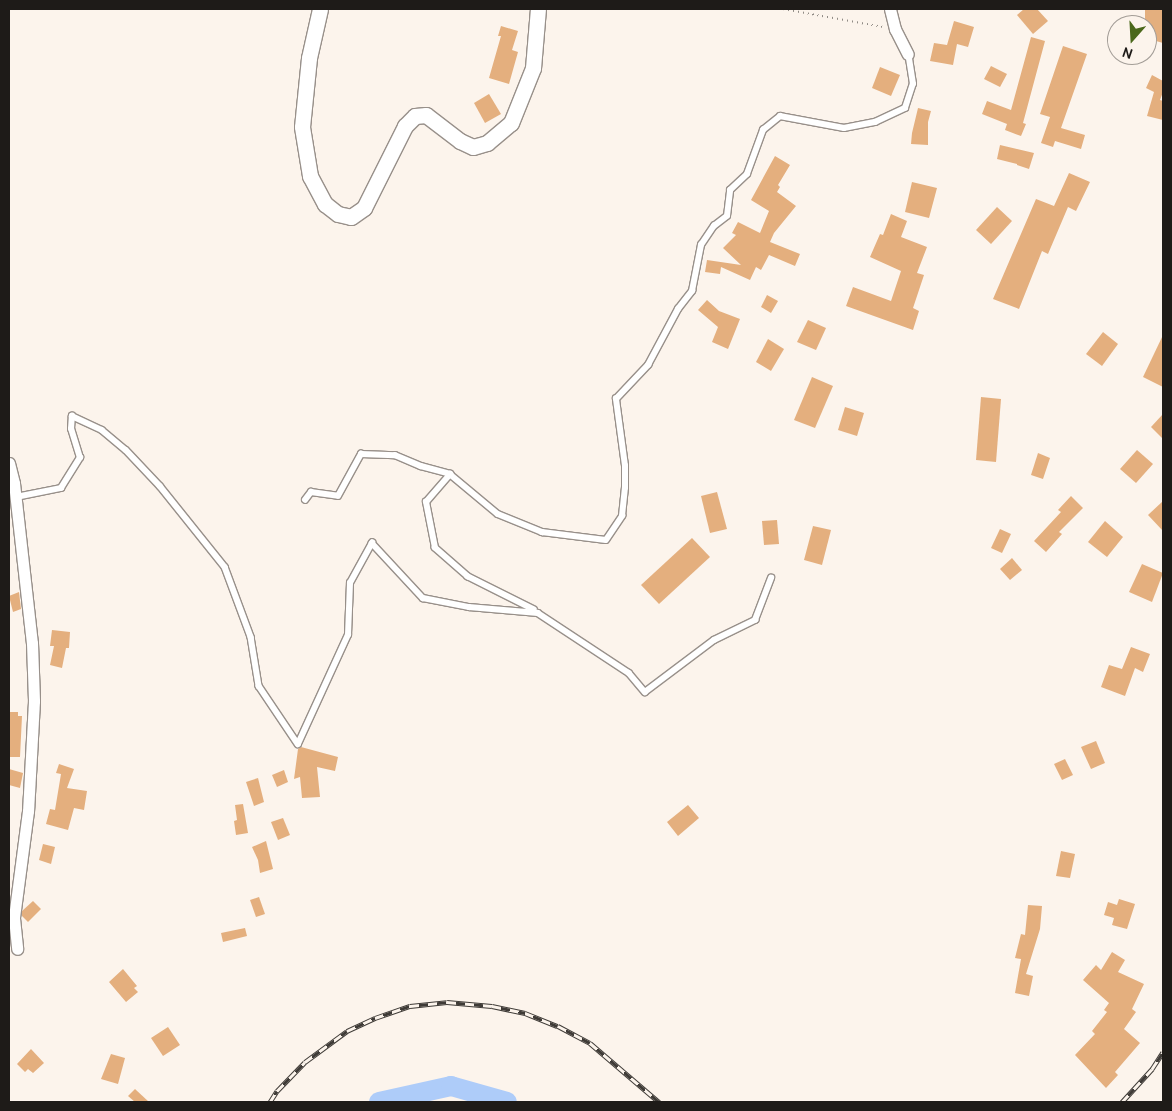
<!DOCTYPE html>
<style>
body{margin:0}
#map{position:relative;width:1172px;height:1111px;overflow:hidden;background:#fcf4ec;font-family:Cabin,sans-serif}
div>[style]{position:absolute}
.river>*{height:20px;margin:-10px;padding:0 10px;transform-origin:10px;border-radius:10px;background:#aeccf9}
.building>*{inset:0;background:#e4af7e}
.path>*{height:2px;margin-top:-1px;transform-origin:0;background:repeating-linear-gradient(90deg,#908b85 0 1px,transparent 0 5px)}
.roads{filter:drop-shadow(1px 0 #98908a) drop-shadow(-1px 0 #98908a) drop-shadow(0 1px #98908a) drop-shadow(0 -1px #98908a)}
.service>*{height:5.5px;margin:-2.75px;padding:0 2.75px;transform-origin:2.75px;border-radius:2.75px;background:#fff}
.minor>*{height:11px;margin:-5.5px;padding:0 5.5px;transform-origin:5.5px;border-radius:5.5px;background:#fff}
.tertiary>*{height:15px;margin:-7.5px;padding:0 7.5px;transform-origin:7.5px;border-radius:7.5px;background:#fff}
.rail>*{height:5px;margin-top:-2.5px;transform-origin:0;background:repeating-linear-gradient(90deg,#fcf4ec 0 9px,#3f3b37 0 18px);box-sizing:border-box;border-block:1px solid #3f3b37}
span{translate:-50% -50%;white-space:nowrap;text-align:center;line-height:1.15;-webkit-text-stroke:4px #fcf4ec;paint-order:stroke}
.frame{position:absolute;inset:0;border:10px solid #1e1b18;pointer-events:none}
.north{position:absolute;left:1107px;top:15px;width:50px;height:50px;box-sizing:border-box;background:#fcf4ec;border:1px solid #a39d97;border-radius:50%;rotate:199deg;font-size:14px;font-weight:700;line-height:20px;text-align:center;color:#1e1b18}
.north::after{content:'';display:block;margin:auto;width:18px;height:22px;background:#4b681b;clip-path:polygon(50% 0,100% 100%,50% 72%,0 100%)}
</style>
<div id="map">
<div class="river">
<div style="left:379px;top:1102px;width:74px;rotate:-12.5deg"></div>
<div style="left:451px;top:1086px;width:58px;rotate:15.9deg"></div>
</div>
<div class="building">
<div style="clip-path:polygon(1024px 9px,1037px 9px,1048px 21px,1033px 34px,1017px 15px)"></div>
<div style="clip-path:polygon(1145px 9px,1163px 9px,1163px 43px,1149px 39px,1150px 30px,1147px 30px,1147px 25px,1145px 25px)"></div>
<div style="clip-path:polygon(954px 21px,974px 27px,968px 47px,957px 44px,953px 65px,930px 61px,934px 43px,947px 45px)"></div>
<div style="clip-path:polygon(501px 26px,518px 31px,512px 50px,518px 52px,509px 84px,489px 78px,501px 36px,498px 36px)"></div>
<div style="clip-path:polygon(1031px 37px,1045px 41px,1023px 123px,1026px 124px,1021px 136px,1005px 130px,1007px 124px,982px 114px,987px 101px,1011px 110px)"></div>
<div style="clip-path:polygon(1063px 46px,1087px 54px,1061px 128px,1085px 135px,1081px 149px,1055px 141px,1053px 147px,1041px 143px,1050px 117px,1040px 114px)"></div>
<div style="clip-path:polygon(991px 66px,1007px 74px,1000px 87px,984px 79px)"></div>
<div style="clip-path:polygon(880px 67px,900px 75px,891px 96px,872px 88px)"></div>
<div style="clip-path:polygon(1152px 75px,1163px 81px,1163px 92px,1160px 100px,1163px 101px,1163px 120px,1147px 116px,1154px 92px,1146px 88px)"></div>
<div style="clip-path:polygon(489px 94px,501px 114px,485px 123px,474px 103px)"></div>
<div style="clip-path:polygon(918px 108px,931px 111px,928px 122px,928px 145px,911px 144px,912px 133px)"></div>
<div style="clip-path:polygon(1000px 145px,1034px 153px,1029px 169px,1017px 165px,1017px 164px,997px 159px)"></div>
<div style="clip-path:polygon(775px 156px,790px 165px,778px 185px,780px 187px,777px 192px,796px 206px,774px 233px,770px 242px,800px 254px,795px 266px,769px 255px,761px 270px,756px 267px,750px 280px,721px 267px,720px 274px,705px 272px,707px 260px,741px 265px,723px 248px,736px 235px,732px 233px,738px 222px,760px 233px,769px 211px,751px 200px)"></div>
<div style="clip-path:polygon(1069px 173px,1090px 182px,1076px 211px,1068px 207px,1048px 254px,1042px 251px,1019px 309px,993px 299px,1036px 199px,1054px 206px)"></div>
<div style="clip-path:polygon(912px 182px,937px 188px,929px 218px,905px 212px)"></div>
<div style="clip-path:polygon(997px 207px,1012px 221px,991px 244px,976px 230px)"></div>
<div style="clip-path:polygon(891px 214px,907px 221px,901px 237px,927px 247px,917px 273px,924px 275px,913px 308px,919px 311px,913px 330px,846px 306px,853px 287px,891px 301px,901px 271px,870px 257px,880px 234px,883px 235px)"></div>
<div style="clip-path:polygon(767px 295px,778px 301px,771px 313px,761px 307px)"></div>
<div style="clip-path:polygon(707px 300px,719px 311px,740px 319px,728px 349px,712px 342px,718px 327px,698px 310px)"></div>
<div style="clip-path:polygon(808px 320px,826px 328px,816px 350px,797px 342px)"></div>
<div style="clip-path:polygon(1103px 332px,1118px 344px,1102px 366px,1086px 354px)"></div>
<div style="clip-path:polygon(1163px 335px,1163px 387px,1143px 377px)"></div>
<div style="clip-path:polygon(768px 339px,784px 349px,771px 371px,756px 362px)"></div>
<div style="clip-path:polygon(812px 377px,833px 386px,815px 428px,794px 420px)"></div>
<div style="clip-path:polygon(981px 397px,1001px 399px,996px 462px,976px 460px)"></div>
<div style="clip-path:polygon(845px 407px,864px 413px,857px 436px,838px 430px)"></div>
<div style="clip-path:polygon(1163px 414px,1163px 439px,1151px 427px)"></div>
<div style="clip-path:polygon(1137px 450px,1153px 464px,1136px 483px,1120px 469px)"></div>
<div style="clip-path:polygon(1038px 453px,1050px 458px,1043px 479px,1031px 475px)"></div>
<div style="clip-path:polygon(717px 492px,727px 529px,710px 533px,701px 496px)"></div>
<div style="clip-path:polygon(1071px 496px,1083px 508px,1059px 532px,1062px 534px,1046px 552px,1034px 541px,1061px 512px,1058px 510px)"></div>
<div style="clip-path:polygon(1163px 501px,1163px 531px,1148px 515px)"></div>
<div style="clip-path:polygon(777px 520px,779px 544px,764px 545px,762px 521px)"></div>
<div style="clip-path:polygon(1105px 521px,1123px 537px,1107px 557px,1088px 542px)"></div>
<div style="clip-path:polygon(813px 526px,831px 530px,822px 565px,804px 560px)"></div>
<div style="clip-path:polygon(1000px 529px,1011px 534px,1002px 553px,991px 548px)"></div>
<div style="clip-path:polygon(692px 538px,710px 557px,659px 604px,641px 585px)"></div>
<div style="clip-path:polygon(1012px 558px,1022px 570px,1010px 580px,1000px 569px)"></div>
<div style="clip-path:polygon(1142px 564px,1163px 573px,1152px 602px,1129px 592px)"></div>
<div style="clip-path:polygon(19px 592px,21px 609px,13px 612px,9px 596px)"></div>
<div style="clip-path:polygon(52px 630px,70px 632px,69px 648px,66px 648px,62px 668px,50px 665px,54px 646px,50px 646px)"></div>
<div style="clip-path:polygon(1131px 647px,1150px 654px,1143px 672px,1135px 668px,1125px 696px,1101px 687px,1109px 665px,1122px 669px)"></div>
<div style="clip-path:polygon(9px 712px,18px 712px,18px 716px,22px 716px,20px 757px,9px 757px)"></div>
<div style="clip-path:polygon(1096px 741px,1105px 763px,1091px 769px,1081px 747px)"></div>
<div style="clip-path:polygon(301px 747px,338px 757px,335px 771px,317px 767px,320px 797px,302px 798px,300px 777px,294px 779px,298px 749px)"></div>
<div style="clip-path:polygon(1065px 759px,1073px 775px,1062px 780px,1054px 764px)"></div>
<div style="clip-path:polygon(59px 764px,74px 769px,67px 788px,87px 791px,84px 810px,74px 808px,68px 830px,46px 824px,50px 809px,55px 810px,61px 774px,56px 773px)"></div>
<div style="clip-path:polygon(9px 769px,23px 773px,20px 788px,9px 785px)"></div>
<div style="clip-path:polygon(284px 770px,288px 782px,277px 787px,272px 775px)"></div>
<div style="clip-path:polygon(258px 778px,264px 802px,254px 806px,246px 782px)"></div>
<div style="clip-path:polygon(243px 804px,248px 833px,236px 835px,234px 821px,237px 820px,235px 805px)"></div>
<div style="clip-path:polygon(688px 805px,699px 818px,678px 836px,667px 822px)"></div>
<div style="clip-path:polygon(283px 818px,290px 835px,278px 840px,271px 822px)"></div>
<div style="clip-path:polygon(266px 841px,273px 869px,260px 873px,258px 860px,252px 847px)"></div>
<div style="clip-path:polygon(43px 844px,55px 847px,51px 864px,39px 860px)"></div>
<div style="clip-path:polygon(1061px 851px,1075px 854px,1070px 878px,1056px 876px)"></div>
<div style="clip-path:polygon(259px 897px,265px 914px,256px 917px,250px 900px)"></div>
<div style="clip-path:polygon(1119px 899px,1135px 904px,1127px 929px,1112px 925px,1114px 918px,1104px 915px,1108px 902px,1117px 905px)"></div>
<div style="clip-path:polygon(33px 901px,41px 909px,28px 922px,22px 916px,22px 911px)"></div>
<div style="clip-path:polygon(1028px 905px,1042px 906px,1040px 929px,1026px 974px,1033px 976px,1029px 996px,1015px 993px,1021px 959px,1015px 958px,1021px 934px,1025px 935px)"></div>
<div style="clip-path:polygon(245px 928px,247px 936px,223px 942px,221px 933px)"></div>
<div style="clip-path:polygon(1112px 952px,1125px 960px,1118px 972px,1144px 984px,1132px 1009px,1136px 1012px,1124px 1029px,1140px 1043px,1115px 1072px,1118px 1075px,1106px 1088px,1075px 1055px,1095px 1034px,1092px 1031px,1107px 1012px,1104px 1010px,1109px 1003px,1083px 980px,1096px 965px,1101px 970px)"></div>
<div style="clip-path:polygon(123px 969px,137px 986px,134px 988px,138px 992px,126px 1002px,109px 982px)"></div>
<div style="clip-path:polygon(168px 1027px,180px 1045px,163px 1056px,151px 1038px)"></div>
<div style="clip-path:polygon(31px 1049px,44px 1063px,33px 1073px,28px 1069px,25px 1072px,17px 1064px)"></div>
<div style="clip-path:polygon(111px 1054px,125px 1058px,118px 1084px,101px 1079px)"></div>
<div style="clip-path:polygon(135px 1089px,149px 1102px,135px 1102px,128px 1096px)"></div>
</div>
<div class="path">
<div style="left:783px;top:9px;width:102px;rotate:10.2deg"></div>
</div>
<div class="roads">
<div class="service">
<div style="left:16px;top:497px;width:46px;rotate:-11.3deg"></div>
<div style="left:61px;top:488px;width:36px;rotate:-58deg"></div>
<div style="left:80px;top:458px;width:30px;rotate:-107deg"></div>
<div style="left:71px;top:429px;width:13px;rotate:-86deg"></div>
<div style="left:72px;top:416px;width:33px;rotate:25deg"></div>
<div style="left:102px;top:430px;width:31px;rotate:40deg"></div>
<div style="left:126px;top:450px;width:50px;rotate:46.6deg"></div>
<div style="left:160px;top:486px;width:104px;rotate:51.3deg"></div>
<div style="left:225px;top:567px;width:75px;rotate:69.6deg"></div>
<div style="left:251px;top:637px;width:50px;rotate:80.7deg"></div>
<div style="left:259px;top:686px;width:70px;rotate:56.1deg"></div>
<div style="left:298px;top:744px;width:120px;rotate:-65.4deg"></div>
<div style="left:348px;top:635px;width:52px;rotate:-87.8deg"></div>
<div style="left:350px;top:583px;width:46px;rotate:-61.2deg"></div>
<div style="left:372px;top:543px;width:75px;rotate:47.2deg"></div>
<div style="left:423px;top:598px;width:47px;rotate:11.1deg"></div>
<div style="left:469px;top:607px;width:69px;rotate:5deg"></div>
<div style="left:538px;top:613px;width:109px;rotate:33.4deg"></div>
<div style="left:629px;top:673px;width:25px;rotate:50deg"></div>
<div style="left:645px;top:692px;width:86px;rotate:-37deg"></div>
<div style="left:714px;top:640px;width:46px;rotate:-26deg"></div>
<div style="left:755px;top:620px;width:45px;rotate:-69.1deg"></div>
<div style="left:305px;top:500px;width:10px;rotate:-53deg"></div>
<div style="left:311px;top:492px;width:27px;rotate:8deg"></div>
<div style="left:338px;top:496px;width:48px;rotate:-61.3deg"></div>
<div style="left:361px;top:454px;width:34px;rotate:2deg"></div>
<div style="left:395px;top:455px;width:28px;rotate:23deg"></div>
<div style="left:421px;top:466px;width:30px;rotate:15deg"></div>
<div style="left:534px;top:610px;width:74px;rotate:-153.4deg"></div>
<div style="left:468px;top:577px;width:44px;rotate:-138.7deg"></div>
<div style="left:435px;top:548px;width:47px;rotate:-101.1deg"></div>
<div style="left:426px;top:502px;width:37px;rotate:-49deg"></div>
<div style="left:450px;top:474px;width:62px;rotate:39.8deg"></div>
<div style="left:498px;top:514px;width:48px;rotate:22.2deg"></div>
<div style="left:542px;top:532px;width:64px;rotate:7.1deg"></div>
<div style="left:606px;top:540px;width:29px;rotate:-56deg"></div>
<div style="left:622px;top:516px;width:28px;rotate:-84deg"></div>
<div style="left:625px;top:488px;width:22px;rotate:-90deg"></div>
<div style="left:625px;top:466px;width:68px;rotate:-97.7deg"></div>
<div style="left:616px;top:399px;width:47px;rotate:-46.7deg"></div>
<div style="left:648px;top:365px;width:64px;rotate:-61.8deg"></div>
<div style="left:678px;top:309px;width:23px;rotate:-52deg"></div>
<div style="left:692px;top:291px;width:47px;rotate:-78.9deg"></div>
<div style="left:701px;top:245px;width:23px;rotate:-56deg"></div>
<div style="left:714px;top:226px;width:16px;rotate:-38deg"></div>
<div style="left:727px;top:216px;width:26px;rotate:-83deg"></div>
<div style="left:730px;top:190px;width:23px;rotate:-43deg"></div>
<div style="left:747px;top:174px;width:47px;rotate:-70deg"></div>
<div style="left:763px;top:130px;width:22px;rotate:-39deg"></div>
<div style="left:780px;top:116px;width:65px;rotate:10.6deg"></div>
<div style="left:844px;top:128px;width:32px;rotate:-11deg"></div>
<div style="left:875px;top:122px;width:33px;rotate:-25deg"></div>
<div style="left:905px;top:108px;width:25px;rotate:-72deg"></div>
<div style="left:913px;top:84px;width:30px;rotate:-99deg"></div>
</div>
<div class="minor">
<div style="left:890px;top:9px;width:21px;rotate:76deg"></div>
<div style="left:895px;top:29px;width:28px;rotate:63deg"></div>
<div style="left:9px;top:463px;width:21px;rotate:76deg"></div>
<div style="left:14px;top:483px;width:161px;rotate:83.6deg"></div>
<div style="left:32px;top:643px;width:58px;rotate:88deg"></div>
<div style="left:34px;top:701px;width:110px;rotate:93.1deg"></div>
<div style="left:28px;top:811px;width:108px;rotate:97.5deg"></div>
<div style="left:14px;top:918px;width:31px;rotate:84deg"></div>
</div>
<div class="tertiary">
<div style="left:320px;top:9px;width:50px;rotate:102.7deg"></div>
<div style="left:309px;top:58px;width:69px;rotate:95.8deg"></div>
<div style="left:302px;top:127px;width:50px;rotate:80.7deg"></div>
<div style="left:310px;top:176px;width:32px;rotate:62deg"></div>
<div style="left:325px;top:204px;width:16px;rotate:38deg"></div>
<div style="left:338px;top:214px;width:13px;rotate:13deg"></div>
<div style="left:351px;top:217px;width:16px;rotate:-35deg"></div>
<div style="left:364px;top:208px;width:92px;rotate:-63.4deg"></div>
<div style="left:405px;top:126px;width:14px;rotate:-45deg"></div>
<div style="left:415px;top:116px;width:11px;rotate:-5deg"></div>
<div style="left:426px;top:115px;width:43px;rotate:37.4deg"></div>
<div style="left:460px;top:141px;width:14px;rotate:25deg"></div>
<div style="left:473px;top:147px;width:15px;rotate:-16deg"></div>
<div style="left:487px;top:143px;width:31px;rotate:-40deg"></div>
<div style="left:511px;top:123px;width:59px;rotate:-68.2deg"></div>
<div style="left:533px;top:68px;width:59px;rotate:-85.2deg"></div>
</div>
</div>
<div class="rail">
<div style="left:270px;top:1102px;width:13px;rotate:-58deg"></div>
<div style="left:277px;top:1091px;width:40px;rotate:-46deg"></div>
<div style="left:305px;top:1062px;width:52px;rotate:-36.4deg"></div>
<div style="left:347px;top:1031px;width:31px;rotate:-25deg"></div>
<div style="left:375px;top:1018px;width:37px;rotate:-19deg"></div>
<div style="left:410px;top:1006px;width:37px;rotate:-6deg"></div>
<div style="left:447px;top:1002px;width:45px;rotate:5.1deg"></div>
<div style="left:492px;top:1006px;width:34px;rotate:12deg"></div>
<div style="left:525px;top:1013px;width:35px;rotate:22deg"></div>
<div style="left:558px;top:1026px;width:36px;rotate:28deg"></div>
<div style="left:590px;top:1043px;width:91px;rotate:40.5deg"></div>
<div style="left:1122px;top:1102px;width:45px;rotate:-47.7deg"></div>
<div style="left:1152px;top:1069px;width:20px;rotate:-57deg"></div>
</div>
<div class="frame"></div>
<div class="north">N</div>
</div>
